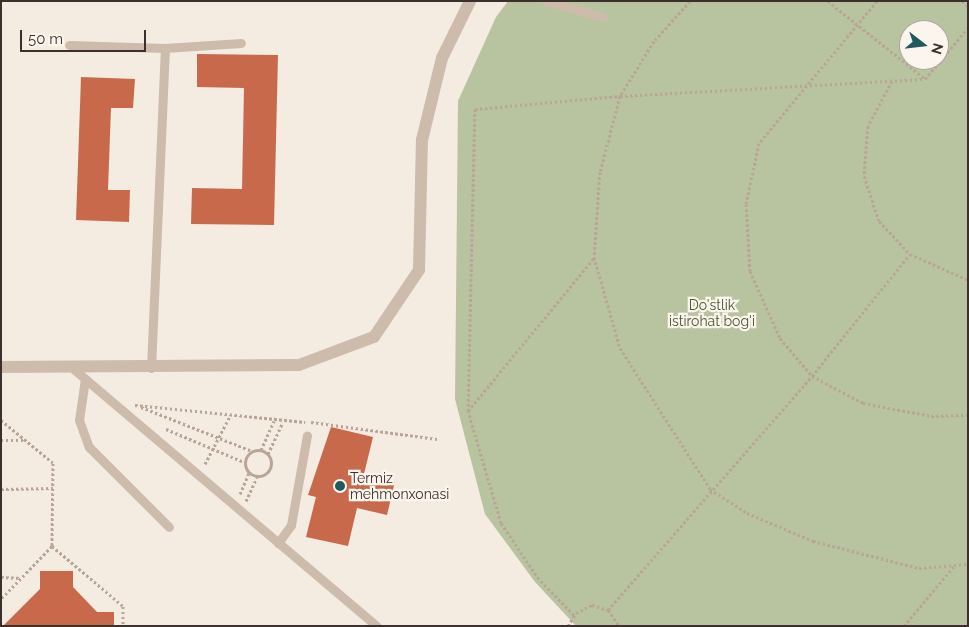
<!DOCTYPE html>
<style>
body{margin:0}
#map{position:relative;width:969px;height:627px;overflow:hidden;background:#f4ebe1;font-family:Raleway,sans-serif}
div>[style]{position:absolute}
.green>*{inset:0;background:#b8c4a0}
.building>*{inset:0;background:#c8694b}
.path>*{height:3px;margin-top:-1.5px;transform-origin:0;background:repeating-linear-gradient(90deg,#b9a596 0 2.5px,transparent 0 5px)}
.path>.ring{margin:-1.5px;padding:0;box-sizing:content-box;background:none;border:3px solid #b9a596;border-radius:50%}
.lane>*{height:9px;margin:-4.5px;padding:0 4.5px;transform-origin:4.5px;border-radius:4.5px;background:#cdbbac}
.street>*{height:12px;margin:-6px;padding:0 6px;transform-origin:6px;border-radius:6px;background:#cdbbac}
.dots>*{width:14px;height:14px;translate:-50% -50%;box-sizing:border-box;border:2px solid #fbf5ee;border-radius:50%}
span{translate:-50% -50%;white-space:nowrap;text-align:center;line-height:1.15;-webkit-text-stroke:4.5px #fbf5ee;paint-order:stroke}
.park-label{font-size:14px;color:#4a5a2e}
.poi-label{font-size:14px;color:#3b302b}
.left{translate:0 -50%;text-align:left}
.frame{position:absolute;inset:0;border:2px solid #3b302b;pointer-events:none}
.north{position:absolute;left:899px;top:20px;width:50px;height:50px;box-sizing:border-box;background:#fbf5ee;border:1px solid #aea6a0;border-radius:50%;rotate:106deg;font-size:14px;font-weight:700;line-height:20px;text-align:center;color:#3b302b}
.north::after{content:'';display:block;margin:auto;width:18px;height:22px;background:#1f5a5e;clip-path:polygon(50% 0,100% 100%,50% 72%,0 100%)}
.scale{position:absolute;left:20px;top:30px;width:126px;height:22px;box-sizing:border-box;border:2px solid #3b302b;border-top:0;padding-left:6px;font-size:15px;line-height:18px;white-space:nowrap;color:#3b302b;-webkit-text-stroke:4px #fbf5ee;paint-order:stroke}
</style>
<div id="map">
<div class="green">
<div style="clip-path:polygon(evenodd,508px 1px,968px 1px,968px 626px,576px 626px,535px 582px,485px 514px,455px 399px,458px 101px,496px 17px,508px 1px,909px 30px,939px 30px,939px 60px,909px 60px,909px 30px)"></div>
</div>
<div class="building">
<div style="clip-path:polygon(197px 54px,278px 55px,274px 225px,191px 224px,192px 188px,242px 189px,244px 88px,197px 87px)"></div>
<div style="clip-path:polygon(81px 77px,135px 79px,133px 108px,111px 108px,108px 190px,130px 190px,129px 222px,76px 220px)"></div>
<div style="clip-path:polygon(331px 427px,373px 437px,364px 474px,395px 481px,387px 515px,357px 508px,348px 546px,306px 537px,316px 497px,308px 495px)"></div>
<div style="clip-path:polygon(40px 571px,73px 571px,73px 587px,97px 612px,114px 612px,114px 626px,3px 626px,40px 589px)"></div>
</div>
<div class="path">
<div style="left:690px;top:1px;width:54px;rotate:132deg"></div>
<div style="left:654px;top:41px;width:65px;rotate:121.7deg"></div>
<div style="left:620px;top:96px;width:79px;rotate:104.7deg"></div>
<div style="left:600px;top:172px;width:85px;rotate:94deg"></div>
<div style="left:594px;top:257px;width:95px;rotate:74.1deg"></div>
<div style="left:620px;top:348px;width:167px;rotate:57.4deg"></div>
<div style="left:710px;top:489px;width:44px;rotate:33deg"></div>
<div style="left:747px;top:513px;width:72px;rotate:23deg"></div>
<div style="left:813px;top:541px;width:109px;rotate:14.3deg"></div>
<div style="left:919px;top:568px;width:49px;rotate:-4.7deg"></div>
<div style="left:828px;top:1px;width:124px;rotate:38.8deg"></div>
<div style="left:877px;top:1px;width:185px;rotate:129.7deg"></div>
<div style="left:759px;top:143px;width:62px;rotate:102deg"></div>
<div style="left:746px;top:204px;width:67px;rotate:86.6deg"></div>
<div style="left:750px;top:271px;width:73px;rotate:65.9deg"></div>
<div style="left:780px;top:338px;width:50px;rotate:49.9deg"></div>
<div style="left:812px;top:376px;width:58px;rotate:27.9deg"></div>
<div style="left:863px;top:403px;width:69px;rotate:10.8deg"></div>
<div style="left:931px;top:416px;width:37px;rotate:-2deg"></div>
<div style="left:962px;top:1px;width:8px;rotate:40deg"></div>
<div style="left:892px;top:81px;width:51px;rotate:118.1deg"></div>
<div style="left:868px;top:126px;width:50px;rotate:94.6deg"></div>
<div style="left:864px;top:176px;width:47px;rotate:71.6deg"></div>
<div style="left:879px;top:221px;width:45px;rotate:46.8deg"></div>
<div style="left:910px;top:254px;width:64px;rotate:24.1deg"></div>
<div style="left:135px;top:405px;width:171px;rotate:5.7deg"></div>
<div style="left:141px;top:407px;width:119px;rotate:21.6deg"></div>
<div style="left:468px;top:411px;width:198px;rotate:-50.5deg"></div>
<div style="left:1px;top:420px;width:67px;rotate:39.6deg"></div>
<div style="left:53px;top:463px;width:83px;rotate:90.7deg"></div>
<div style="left:52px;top:546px;width:74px;rotate:133.9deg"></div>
<div style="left:311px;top:422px;width:127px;rotate:7.7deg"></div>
<div style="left:166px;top:429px;width:85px;rotate:22.9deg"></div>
<div style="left:1px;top:440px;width:25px"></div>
<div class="ring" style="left:245px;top:450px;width:23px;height:23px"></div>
<div style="left:261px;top:450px;width:32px;rotate:-66deg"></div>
<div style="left:268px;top:454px;width:35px;rotate:-65deg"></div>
<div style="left:205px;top:464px;width:54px;rotate:-62.5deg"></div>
<div style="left:1px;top:489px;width:52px;rotate:-1.1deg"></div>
<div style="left:240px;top:494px;width:23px;rotate:-67deg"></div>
<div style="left:246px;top:501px;width:26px;rotate:-65deg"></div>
<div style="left:52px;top:546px;width:93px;rotate:40.2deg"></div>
<div style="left:123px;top:606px;width:20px;rotate:90deg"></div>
<div style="left:1px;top:577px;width:20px;rotate:3deg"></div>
<div style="left:608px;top:610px;width:310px;rotate:-48.9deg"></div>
<div style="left:812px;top:376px;width:156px;rotate:-51.2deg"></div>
<div style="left:574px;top:615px;width:50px;rotate:-134.2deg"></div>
<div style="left:539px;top:579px;width:68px;rotate:-124.2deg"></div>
<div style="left:501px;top:523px;width:117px;rotate:-106.4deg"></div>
<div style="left:468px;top:411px;width:302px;rotate:-88.7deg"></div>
<div style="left:475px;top:109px;width:146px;rotate:-5.1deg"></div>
<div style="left:620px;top:96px;width:305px;rotate:-3.2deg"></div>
<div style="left:925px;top:79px;width:67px;rotate:-49.9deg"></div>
<div style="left:568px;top:626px;width:15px;rotate:-58deg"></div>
<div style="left:576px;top:613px;width:18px;rotate:-27deg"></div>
<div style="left:592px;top:605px;width:17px;rotate:17deg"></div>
<div style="left:608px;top:610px;width:19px;rotate:55deg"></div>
<div style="left:904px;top:626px;width:80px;rotate:-50.1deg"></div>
</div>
<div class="lane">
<div style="left:546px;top:1px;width:59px;rotate:15.7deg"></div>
<div style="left:69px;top:45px;width:96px;rotate:1.8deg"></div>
<div style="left:165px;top:48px;width:76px;rotate:-3.8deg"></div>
<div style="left:70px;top:366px;width:402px;rotate:40.3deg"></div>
<div style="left:151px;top:368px;width:320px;rotate:-87.5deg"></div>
<div style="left:85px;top:379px;width:41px;rotate:98.3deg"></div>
<div style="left:79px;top:420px;width:29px;rotate:70deg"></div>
<div style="left:89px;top:447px;width:113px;rotate:45deg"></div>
<div style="left:278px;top:543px;width:22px;rotate:-54deg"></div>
<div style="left:291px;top:525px;width:91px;rotate:-79.9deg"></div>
</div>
<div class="street">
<div style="left:1px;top:367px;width:298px;rotate:-0.4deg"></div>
<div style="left:299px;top:365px;width:80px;rotate:-20.5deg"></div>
<div style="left:374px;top:337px;width:81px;rotate:-56.1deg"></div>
<div style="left:419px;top:270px;width:130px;rotate:-88.7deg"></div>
<div style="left:422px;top:140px;width:84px;rotate:-76.3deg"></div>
<div style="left:442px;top:58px;width:64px;rotate:-63.8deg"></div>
</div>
<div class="dots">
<div style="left:340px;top:486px;background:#1f5a5e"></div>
</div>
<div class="park-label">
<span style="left:712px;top:313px">Do'stlik<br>istirohat bog'i</span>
</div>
<div class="poi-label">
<span class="left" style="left:350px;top:486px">Termiz<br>mehmonxonasi</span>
</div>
<div class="frame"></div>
<div class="north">N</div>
<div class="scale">50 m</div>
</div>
